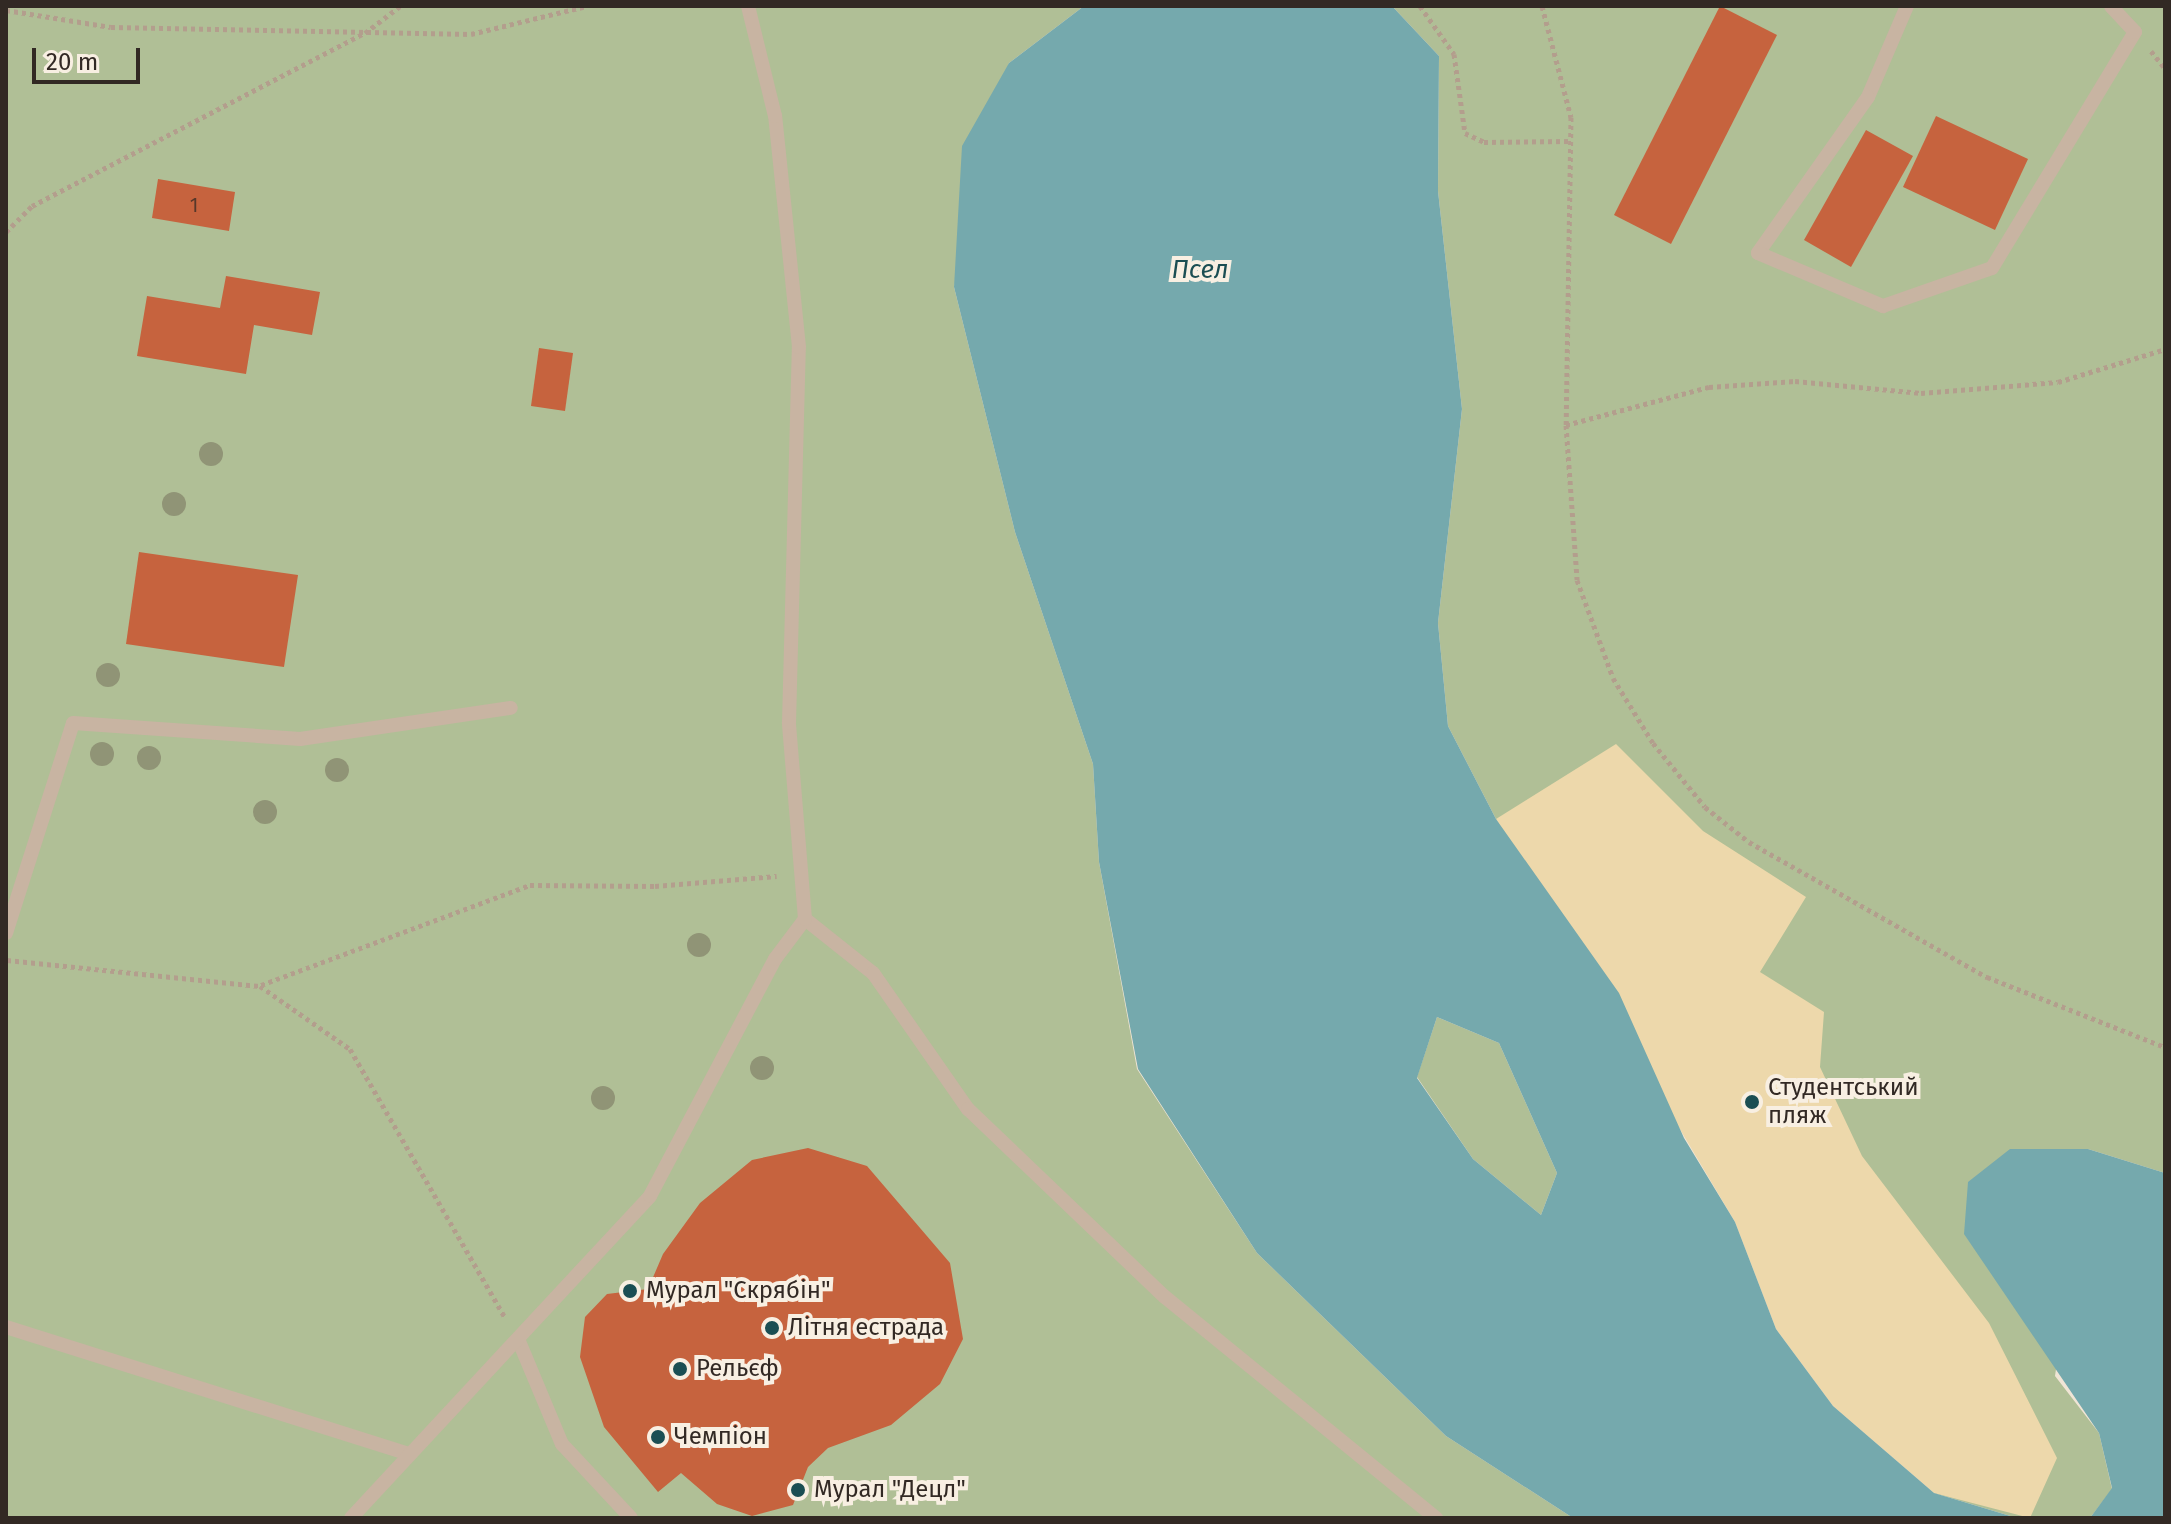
<!DOCTYPE html>
<meta charset="utf-8">
<style>
body{margin:0}
#map{position:relative;width:2171px;height:1524px;overflow:hidden;background:#f0e5d6;font-family:"Fira Sans",sans-serif}
div>[style]{position:absolute}
.green>*{inset:0;background:#b0bf96}
.sand>*{inset:0;background:#edd8ab}
.water>*{inset:0;background:#75a9ad}
.building>*{inset:0;background:#c6633e}
.path>*{height:5px;margin-top:-2.5px;transform-origin:0;background:repeating-linear-gradient(90deg,#b39e8d 0 4px,transparent 0 8px)}
.service>*{height:14px;margin:-7px;padding:0 7px;transform-origin:7px;border-radius:7px;background:#c8b4a2}
.trees>*{width:24px;height:24px;margin:-12px;border-radius:50%;background:#909476}
.dots>*{width:22px;height:22px;translate:-50% -50%;box-sizing:border-box;border:4px solid #f8efe2;border-radius:50%}
span{translate:-50% -50%;white-space:nowrap;text-align:center;line-height:1.15;-webkit-text-stroke:8px #f8efe2;paint-order:stroke}
.number-label{font-size:20px;color:#57382a}
.number-label span{-webkit-text-stroke-width:0}
.poi-label{font-size:24px;color:#322924}
.left{translate:0 -50%;text-align:left}
.water-label{font-size:26px;color:#1b4e53;font-style:italic}
.frame{position:absolute;inset:0;border:8px solid #322924;pointer-events:none}
.scale{position:absolute;left:32px;top:48px;width:108px;height:36px;box-sizing:border-box;border:4px solid #322924;border-top:0;padding-left:10px;font-size:24px;line-height:28px;white-space:nowrap;color:#322924;-webkit-text-stroke:6px #f8efe2;paint-order:stroke}
</style>
<div id="map">
<div class="green">
<div style="clip-path:polygon(6px 6px,1084px 6px,1009px 63px,954px 287px,1015px 532px,1093px 764px,1099px 862px,1137px 1069px,1257px 1253px,1446px 1436px,1573px 1518px,6px 1518px)"></div>
<div style="clip-path:polygon(1392px 6px,2165px 6px,2165px 1173px,2088px 1149px,2055px 1376px,2099px 1433px,2112px 1489px,2090px 1518px,2017px 1518px,1934px 1493px,1496px 819px,1448px 726px,1438px 623px,1462px 409px,1438px 191px,1439px 56px)"></div>
<div style="clip-path:polygon(1437px 1017px,1499px 1043px,1557px 1173px,1541px 1215px,1473px 1159px,1417px 1077px)"></div>
</div>
<div class="sand">
<div style="clip-path:polygon(1616px 744px,1703px 831px,1806px 897px,1760px 972px,1824px 1012px,1820px 1067px,1862px 1156px,1989px 1323px,2057px 1458px,2030px 1518px,1934px 1493px,1833px 1406px,1776px 1329px,1735px 1222px,1496px 819px)"></div>
</div>
<div class="water">
<div style="clip-path:polygon(evenodd,1084px 6px,1392px 6px,1439px 56px,1438px 191px,1462px 409px,1438px 623px,1448px 726px,1496px 819px,1619px 993px,1684px 1138px,1735px 1222px,1776px 1329px,1833px 1406px,1934px 1493px,2017px 1518px,1573px 1518px,1446px 1436px,1257px 1253px,1138px 1069px,1099px 862px,1093px 764px,1015px 532px,954px 287px,962px 146px,1009px 63px,1084px 6px,1437px 1017px,1499px 1043px,1557px 1173px,1541px 1215px,1473px 1159px,1417px 1078px,1437px 1017px)"></div>
<div style="clip-path:polygon(2010px 1149px,2088px 1149px,2165px 1173px,2165px 1518px,2090px 1518px,2112px 1488px,2099px 1433px,1964px 1234px,1968px 1182px)"></div>
</div>
<div class="building">
<div style="clip-path:polygon(1720px 6px,1777px 35px,1671px 244px,1614px 215px)"></div>
<div style="clip-path:polygon(1936px 116px,2028px 159px,1995px 230px,1903px 187px)"></div>
<div style="clip-path:polygon(1866px 130px,1913px 156px,1851px 267px,1804px 240px)"></div>
<div style="clip-path:polygon(158px 179px,235px 192px,229px 231px,152px 218px)"></div>
<div style="clip-path:polygon(226px 276px,320px 292px,312px 335px,254px 325px,246px 374px,137px 356px,147px 296px,220px 308px)"></div>
<div style="clip-path:polygon(539px 348px,573px 353px,565px 411px,531px 406px)"></div>
<div style="clip-path:polygon(139px 552px,298px 575px,284px 667px,126px 644px)"></div>
<div style="clip-path:polygon(808px 1148px,867px 1166px,950px 1263px,963px 1339px,940px 1384px,891px 1425px,828px 1448px,808px 1467px,793px 1505px,752px 1516px,717px 1504px,681px 1473px,658px 1492px,604px 1427px,580px 1357px,585px 1317px,607px 1294px,648px 1289px,663px 1254px,700px 1203px,752px 1160px)"></div>
</div>
<div class="path">
<div style="left:1420px;top:6px;width:59px;rotate:54.7deg"></div>
<div style="left:1454px;top:54px;width:80px;rotate:82.1deg"></div>
<div style="left:1465px;top:133px;width:21px;rotate:25deg"></div>
<div style="left:1484px;top:142px;width:87px;rotate:-0.7deg"></div>
<div style="left:1542px;top:6px;width:115px;rotate:75.4deg"></div>
<div style="left:1571px;top:117px;width:308px;rotate:90.9deg"></div>
<div style="left:1566px;top:425px;width:155px;rotate:85.9deg"></div>
<div style="left:1577px;top:580px;width:104px;rotate:69.8deg"></div>
<div style="left:1613px;top:678px;width:76px;rotate:58.4deg"></div>
<div style="left:1653px;top:743px;width:82px;rotate:50.9deg"></div>
<div style="left:1705px;top:807px;width:56px;rotate:38.5deg"></div>
<div style="left:1749px;top:842px;width:274px;rotate:29.6deg"></div>
<div style="left:1987px;top:977px;width:191px;rotate:21.5deg"></div>
<div style="left:6px;top:10px;width:106px;rotate:9.2deg"></div>
<div style="left:111px;top:27px;width:360px;rotate:1.1deg"></div>
<div style="left:471px;top:34px;width:119px;rotate:-13.6deg"></div>
<div style="left:2151px;top:51px;width:22px;rotate:51deg"></div>
<div style="left:6px;top:232px;width:37px;rotate:-45deg"></div>
<div style="left:32px;top:206px;width:375px;rotate:-27.5deg"></div>
<div style="left:365px;top:33px;width:44px;rotate:-37.6deg"></div>
<div style="left:1566px;top:425px;width:148px;rotate:-14.9deg"></div>
<div style="left:1709px;top:387px;width:86px;rotate:-4deg"></div>
<div style="left:1795px;top:381px;width:127px;rotate:5.4deg"></div>
<div style="left:1921px;top:393px;width:137px;rotate:-4.6deg"></div>
<div style="left:2058px;top:382px;width:112px;rotate:-17.1deg"></div>
<div style="left:7px;top:960px;width:254px;rotate:5.9deg"></div>
<div style="left:260px;top:986px;width:110px;rotate:35deg"></div>
<div style="left:350px;top:1049px;width:310px;rotate:60deg"></div>
<div style="left:261px;top:985px;width:287px;rotate:-20.4deg"></div>
<div style="left:530px;top:885px;width:125px;rotate:0.5deg"></div>
<div style="left:655px;top:886px;width:122px;rotate:-4.7deg"></div>
</div>
<div class="service">
<div style="left:1907px;top:6px;width:99px;rotate:113.2deg"></div>
<div style="left:1868px;top:97px;width:191px;rotate:125.2deg"></div>
<div style="left:1758px;top:253px;width:136px;rotate:23deg"></div>
<div style="left:1883px;top:306px;width:115px;rotate:-19.2deg"></div>
<div style="left:1992px;top:268px;width:276px;rotate:-58.8deg"></div>
<div style="left:2135px;top:32px;width:35px;rotate:-133deg"></div>
<div style="left:805px;top:919px;width:87px;rotate:38.5deg"></div>
<div style="left:873px;top:973px;width:166px;rotate:55.1deg"></div>
<div style="left:968px;top:1109px;width:272px;rotate:43.7deg"></div>
<div style="left:1165px;top:1297px;width:350px;rotate:39.2deg"></div>
<div style="left:6px;top:933px;width:220px;rotate:-72.3deg"></div>
<div style="left:73px;top:723px;width:228px;rotate:4deg"></div>
<div style="left:300px;top:739px;width:213px;rotate:-8.4deg"></div>
<div style="left:6px;top:1327px;width:423px;rotate:17.5deg"></div>
<div style="left:518px;top:1339px;width:114px;rotate:67.3deg"></div>
<div style="left:562px;top:1444px;width:101px;rotate:47deg"></div>
<div style="left:351px;top:1518px;width:439px;rotate:-47.1deg"></div>
<div style="left:650px;top:1196px;width:268px;rotate:-62.2deg"></div>
<div style="left:775px;top:959px;width:50px;rotate:-53.1deg"></div>
<div style="left:805px;top:919px;width:197px;rotate:-94.7deg"></div>
<div style="left:789px;top:723px;width:376px;rotate:-88.5deg"></div>
<div style="left:799px;top:347px;width:232px;rotate:-95.9deg"></div>
<div style="left:775px;top:116px;width:113px;rotate:-103.8deg"></div>
</div>
<div class="trees">
<div style="left:211px;top:454px"></div>
<div style="left:174px;top:504px"></div>
<div style="left:108px;top:675px"></div>
<div style="left:102px;top:754px"></div>
<div style="left:149px;top:758px"></div>
<div style="left:337px;top:770px"></div>
<div style="left:265px;top:812px"></div>
<div style="left:699px;top:945px"></div>
<div style="left:762px;top:1068px"></div>
<div style="left:603px;top:1098px"></div>
</div>
<div class="dots">
<div style="left:1752px;top:1102px;background:#1b4e53"></div>
<div style="left:630px;top:1291px;background:#1b4e53"></div>
<div style="left:772px;top:1328px;background:#1b4e53"></div>
<div style="left:680px;top:1369px;background:#1b4e53"></div>
<div style="left:658px;top:1437px;background:#1b4e53"></div>
<div style="left:798px;top:1490px;background:#1b4e53"></div>
</div>
<div class="number-label">
<span style="left:194px;top:205px">1</span>
</div>
<div class="poi-label">
<span class="left" style="left:1768px;top:1102px">Студентський<br>пляж</span>
<span class="left" style="left:646px;top:1291px">Мурал "Скрябін"</span>
<span class="left" style="left:788px;top:1328px">Літня естрада</span>
<span class="left" style="left:696px;top:1369px">Рельєф</span>
<span class="left" style="left:674px;top:1437px">Чемпіон</span>
<span class="left" style="left:814px;top:1490px">Мурал "Децл"</span>
</div>
<div class="water-label">
<span style="left:1200px;top:270px">Псел</span>
</div>
<div class="frame"></div>
<div class="scale">20 m</div>
</div>
